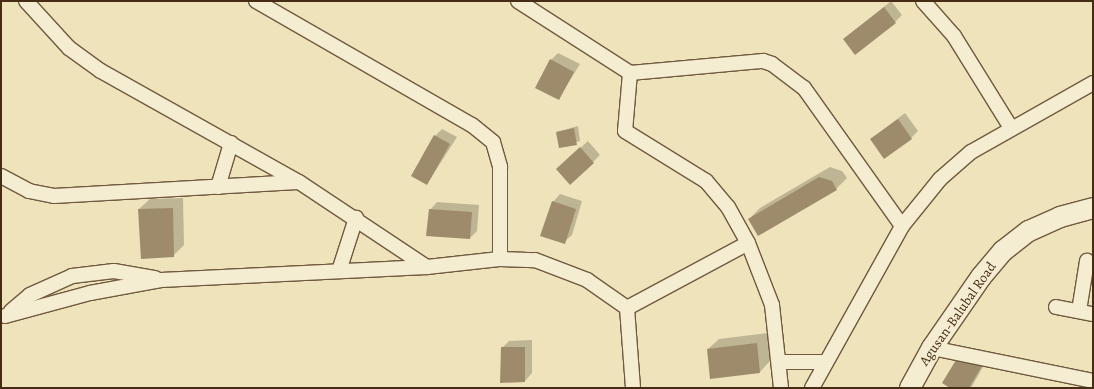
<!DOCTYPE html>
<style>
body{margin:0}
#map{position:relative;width:1094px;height:389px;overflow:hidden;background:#eee3ba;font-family:Alegreya,serif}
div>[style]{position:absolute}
.shadow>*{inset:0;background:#0003}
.building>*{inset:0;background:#9d8b6b}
.roads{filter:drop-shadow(1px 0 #70593e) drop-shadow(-1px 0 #70593e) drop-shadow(0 1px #70593e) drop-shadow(0 -1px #70593e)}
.minor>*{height:14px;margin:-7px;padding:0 7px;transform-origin:7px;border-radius:7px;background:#f4edd2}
.secondary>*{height:20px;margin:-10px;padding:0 10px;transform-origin:10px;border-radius:10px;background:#f4edd2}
span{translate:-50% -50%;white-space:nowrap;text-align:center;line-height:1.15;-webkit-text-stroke:4px #f4edd2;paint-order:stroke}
.street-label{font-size:14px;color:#462b15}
.frame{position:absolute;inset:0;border:2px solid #462b15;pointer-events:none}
</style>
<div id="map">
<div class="shadow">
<div style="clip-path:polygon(891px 1px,902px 15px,895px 22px,845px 39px)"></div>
<div style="clip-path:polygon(558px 53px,580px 64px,559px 98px,551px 60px)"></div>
<div style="clip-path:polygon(905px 113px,918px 131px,911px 138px,871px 139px)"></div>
<div style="clip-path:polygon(578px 126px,580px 141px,560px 147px,557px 132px)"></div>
<div style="clip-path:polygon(442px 129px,457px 137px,427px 184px,435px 136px)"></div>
<div style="clip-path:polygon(588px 141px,600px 155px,593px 162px,565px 162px)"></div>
<div style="clip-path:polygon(830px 167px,842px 171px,847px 178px,836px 189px,749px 219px,760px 208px)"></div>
<div style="clip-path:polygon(560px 194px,582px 201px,572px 235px,564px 242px,553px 202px)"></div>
<div style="clip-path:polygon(183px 198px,184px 245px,174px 255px,139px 209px,150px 199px)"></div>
<div style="clip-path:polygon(437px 202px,479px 205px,477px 231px,470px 238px,430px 210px)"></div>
<div style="clip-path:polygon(767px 333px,770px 361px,760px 372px,708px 349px,719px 339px)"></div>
<div style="clip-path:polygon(532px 340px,532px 373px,525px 381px,502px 348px,509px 341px)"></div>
<div style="clip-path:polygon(967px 349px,988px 358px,971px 388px,952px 388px)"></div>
</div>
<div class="building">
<div style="clip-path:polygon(884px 7px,896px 23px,855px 55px,843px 39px)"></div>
<div style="clip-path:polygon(550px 59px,574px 72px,559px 100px,535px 88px)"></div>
<div style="clip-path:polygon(898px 119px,912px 139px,884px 159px,870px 139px)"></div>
<div style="clip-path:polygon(574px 128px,577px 145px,559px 148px,556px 132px)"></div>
<div style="clip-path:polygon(434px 135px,450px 144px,427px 185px,411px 176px)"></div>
<div style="clip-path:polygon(580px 147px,594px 163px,570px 185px,556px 169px)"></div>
<div style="clip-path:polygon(819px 177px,832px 181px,837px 190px,758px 236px,748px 219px)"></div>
<div style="clip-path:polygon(552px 201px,576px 209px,565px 244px,540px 236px)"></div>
<div style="clip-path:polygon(173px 208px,174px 257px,141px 259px,138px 209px)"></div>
<div style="clip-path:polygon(429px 209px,472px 212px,470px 239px,426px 236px)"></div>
<div style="clip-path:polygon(757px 343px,760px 373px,710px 379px,707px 349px)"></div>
<div style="clip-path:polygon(501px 347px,525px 347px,525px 382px,500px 383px)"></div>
<div style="clip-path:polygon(959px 355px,982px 366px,969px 388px,950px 388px,942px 383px)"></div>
</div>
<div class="roads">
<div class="minor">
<div style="left:26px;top:1px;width:64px;rotate:47.5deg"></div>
<div style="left:69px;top:48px;width:39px;rotate:36deg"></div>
<div style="left:101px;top:71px;width:227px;rotate:29.3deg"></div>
<div style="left:299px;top:182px;width:154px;rotate:33.6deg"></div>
<div style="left:256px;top:1px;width:249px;rotate:29.9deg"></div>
<div style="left:472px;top:125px;width:27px;rotate:39deg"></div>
<div style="left:493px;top:142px;width:26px;rotate:74deg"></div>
<div style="left:500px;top:167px;width:92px;rotate:90deg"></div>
<div style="left:518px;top:1px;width:133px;rotate:32.7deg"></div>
<div style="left:630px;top:73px;width:134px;rotate:-5.2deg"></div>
<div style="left:763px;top:61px;width:9px;rotate:18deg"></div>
<div style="left:772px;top:64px;width:40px;rotate:37deg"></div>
<div style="left:804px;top:88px;width:169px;rotate:54.6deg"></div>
<div style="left:923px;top:1px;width:47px;rotate:48.5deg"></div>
<div style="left:954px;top:36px;width:108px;rotate:58.2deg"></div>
<div style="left:630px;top:73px;width:58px;rotate:94.9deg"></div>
<div style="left:625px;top:131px;width:95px;rotate:31.7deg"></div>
<div style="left:706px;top:181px;width:34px;rotate:50deg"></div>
<div style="left:728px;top:207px;width:41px;rotate:60.9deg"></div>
<div style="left:748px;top:243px;width:66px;rotate:68.8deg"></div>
<div style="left:772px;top:305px;width:83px;rotate:83.8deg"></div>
<div style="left:1px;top:176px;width:32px;rotate:28deg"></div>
<div style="left:29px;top:191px;width:25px;rotate:11deg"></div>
<div style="left:54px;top:196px;width:244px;rotate:-3.3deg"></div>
<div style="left:218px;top:187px;width:46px;rotate:-73.5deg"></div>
<div style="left:339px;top:271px;width:56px;rotate:-72.2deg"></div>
<div style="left:1056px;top:307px;width:38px;rotate:11deg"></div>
<div style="left:627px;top:308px;width:137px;rotate:-28.2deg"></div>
<div style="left:11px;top:311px;width:25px;rotate:-40deg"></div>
<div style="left:30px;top:295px;width:46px;rotate:-24.3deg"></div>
<div style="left:72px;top:276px;width:42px;rotate:-6.8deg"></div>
<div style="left:114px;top:271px;width:42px;rotate:9.7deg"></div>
<div style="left:1079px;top:311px;width:51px;rotate:-80.9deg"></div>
<div style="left:5px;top:316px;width:88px;rotate:-15.1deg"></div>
<div style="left:90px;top:293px;width:72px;rotate:-10.4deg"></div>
<div style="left:161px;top:280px;width:266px;rotate:-2.8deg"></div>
<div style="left:427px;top:267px;width:73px;rotate:-6.3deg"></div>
<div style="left:500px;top:259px;width:35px;rotate:2deg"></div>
<div style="left:535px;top:260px;width:56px;rotate:21deg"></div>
<div style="left:587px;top:280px;width:49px;rotate:35deg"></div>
<div style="left:627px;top:308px;width:80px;rotate:85.7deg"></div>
<div style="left:932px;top:348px;width:164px;rotate:11.6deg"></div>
<div style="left:779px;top:362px;width:46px"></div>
<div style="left:812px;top:388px;width:185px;rotate:-60.9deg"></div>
<div style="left:902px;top:226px;width:60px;rotate:-51deg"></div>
<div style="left:940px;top:179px;width:41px;rotate:-41.1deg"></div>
<div style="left:971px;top:152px;width:140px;rotate:-29.5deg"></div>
</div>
<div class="secondary">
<div style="left:910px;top:388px;width:46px;rotate:-61.2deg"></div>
<div style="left:932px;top:348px;width:86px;rotate:-55.4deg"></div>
<div style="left:981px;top:277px;width:34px;rotate:-50deg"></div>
<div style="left:1003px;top:251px;width:33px;rotate:-38deg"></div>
<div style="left:1029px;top:231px;width:34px;rotate:-24deg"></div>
<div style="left:1060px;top:217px;width:34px;rotate:-15deg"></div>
</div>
</div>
<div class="street-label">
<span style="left:958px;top:314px;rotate:-55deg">Agusan-Balubal Road</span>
</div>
<div class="frame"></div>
</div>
